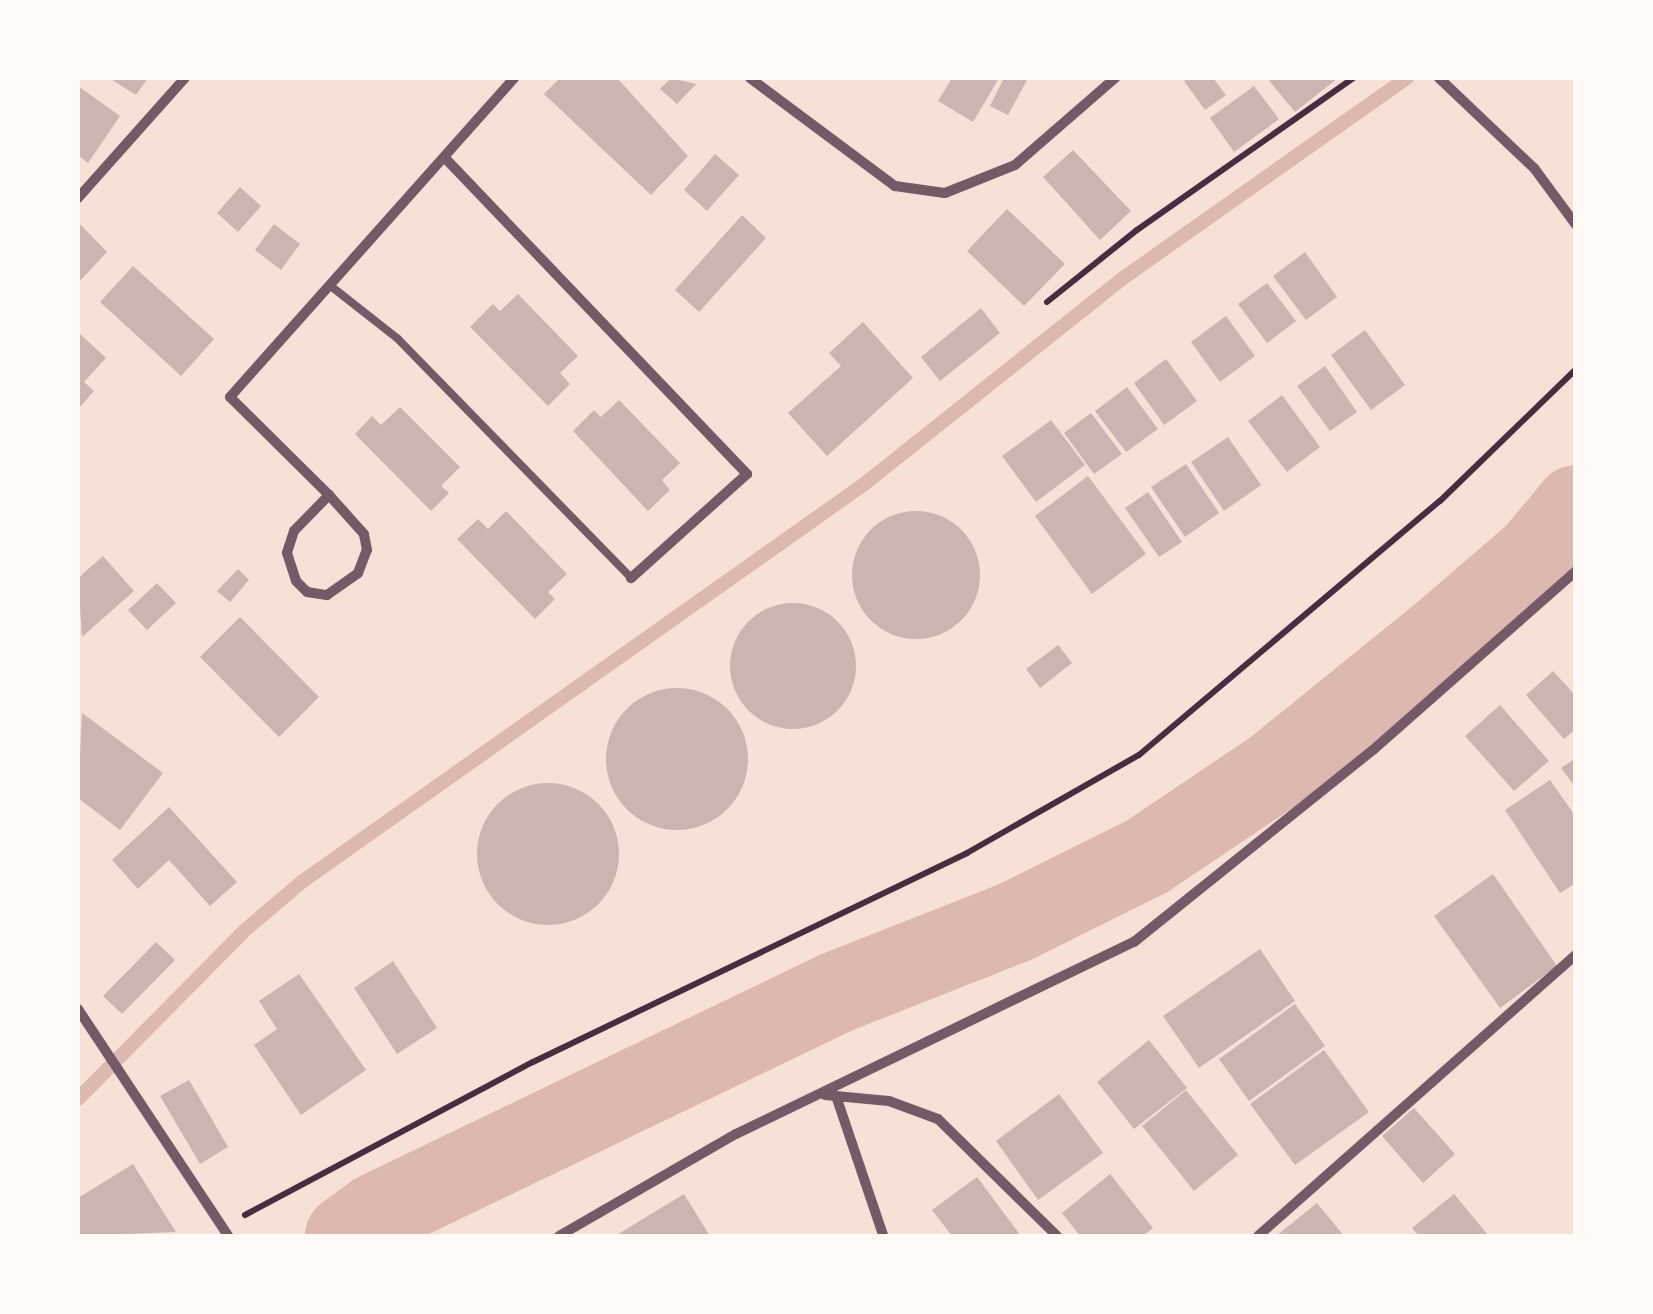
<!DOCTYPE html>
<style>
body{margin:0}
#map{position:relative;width:1653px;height:1314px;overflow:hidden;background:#f7e1d7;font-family:"Varela Round",sans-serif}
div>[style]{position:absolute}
.stream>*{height:14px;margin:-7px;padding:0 7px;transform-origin:7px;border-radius:7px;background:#dcb8b0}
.river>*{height:82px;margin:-41px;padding:0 41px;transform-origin:41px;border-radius:41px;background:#dcb8b0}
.building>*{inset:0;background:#ccb4b1}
.round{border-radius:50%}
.path>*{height:6px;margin:-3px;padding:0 3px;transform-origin:3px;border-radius:3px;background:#4a2c40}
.service>*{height:8px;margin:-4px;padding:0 4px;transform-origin:4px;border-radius:4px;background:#755966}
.minor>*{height:10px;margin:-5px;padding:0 5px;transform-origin:5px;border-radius:5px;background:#755966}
span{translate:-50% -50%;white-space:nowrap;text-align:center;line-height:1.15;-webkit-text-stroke:8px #fffaf5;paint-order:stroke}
.frame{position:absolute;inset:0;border:80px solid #fffaf5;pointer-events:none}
</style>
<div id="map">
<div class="stream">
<div style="left:78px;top:1099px;width:236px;rotate:-45.3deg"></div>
<div style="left:244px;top:931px;width:77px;rotate:-40.3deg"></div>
<div style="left:303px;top:881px;width:686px;rotate:-35.27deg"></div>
<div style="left:863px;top:485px;width:336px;rotate:-38.5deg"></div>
<div style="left:1126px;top:276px;width:344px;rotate:-35.2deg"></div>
</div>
<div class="river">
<div style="left:346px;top:1236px;width:37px;rotate:-36deg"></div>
<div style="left:376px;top:1214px;width:509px;rotate:-25.71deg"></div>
<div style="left:835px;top:993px;width:193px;rotate:-21.5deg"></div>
<div style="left:1015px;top:922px;width:146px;rotate:-26.4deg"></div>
<div style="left:1146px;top:857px;width:154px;rotate:-33.9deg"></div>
<div style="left:1274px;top:771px;width:216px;rotate:-39deg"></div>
<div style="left:1442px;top:635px;width:121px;rotate:-40.7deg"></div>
<div style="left:1534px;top:556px;width:65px;rotate:-50deg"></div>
</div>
<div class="building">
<div style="clip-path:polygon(109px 78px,148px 78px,136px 95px)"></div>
<div style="clip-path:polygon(560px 78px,617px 78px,688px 156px,651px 195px,544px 94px)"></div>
<div style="clip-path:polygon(671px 78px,696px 84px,677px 104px,660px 89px)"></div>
<div style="clip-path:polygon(952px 78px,999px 78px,973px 122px,938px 101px)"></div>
<div style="clip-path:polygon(1004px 78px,1027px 80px,1008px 115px,990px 106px)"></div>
<div style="clip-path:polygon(1189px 78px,1213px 78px,1226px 95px,1205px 110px,1184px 81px)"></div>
<div style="clip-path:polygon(1267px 78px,1338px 78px,1295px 112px)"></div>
<div style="clip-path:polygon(78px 86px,120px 116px,88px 163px,78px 155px)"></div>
<div style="clip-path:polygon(1254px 86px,1279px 119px,1234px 152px,1210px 118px)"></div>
<div style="clip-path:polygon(1073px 150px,1131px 211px,1100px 240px,1043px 177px)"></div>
<div style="clip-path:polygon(715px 154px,739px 175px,707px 211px,684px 190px)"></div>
<div style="clip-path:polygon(240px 187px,261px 206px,238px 232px,217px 213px)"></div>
<div style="clip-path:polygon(1007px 209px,1065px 264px,1024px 306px,967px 251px)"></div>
<div style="clip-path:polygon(742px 215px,766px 238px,699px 312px,675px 290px)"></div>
<div style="clip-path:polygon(78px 222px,107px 252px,80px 281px,78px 279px)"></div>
<div style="clip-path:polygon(274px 224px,300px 244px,281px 270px,255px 250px)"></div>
<div style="clip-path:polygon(1305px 252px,1337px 297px,1306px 320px,1273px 276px)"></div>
<div style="clip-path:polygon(133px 266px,214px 339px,181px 376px,100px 302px)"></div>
<div style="clip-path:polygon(1267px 283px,1296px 321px,1267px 343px,1238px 304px)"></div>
<div style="clip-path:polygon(518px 294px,578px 356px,560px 373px,570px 384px,548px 406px,470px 327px,493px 304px,500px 311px)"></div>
<div style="clip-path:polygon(981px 308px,1000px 333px,940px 381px,921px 357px)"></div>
<div style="clip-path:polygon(1226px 316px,1255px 356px,1220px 382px,1191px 342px)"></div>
<div style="clip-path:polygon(863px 322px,913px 378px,827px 456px,788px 413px,841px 366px,829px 353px)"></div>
<div style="clip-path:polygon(1365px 330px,1405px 385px,1371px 410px,1331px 355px)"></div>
<div style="clip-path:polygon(78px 332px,106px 358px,84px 382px,94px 391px,78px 409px)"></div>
<div style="clip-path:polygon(1166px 359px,1197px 401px,1164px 425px,1134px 383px)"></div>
<div style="clip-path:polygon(1325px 366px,1357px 412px,1330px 431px,1297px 386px)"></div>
<div style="clip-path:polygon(1127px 387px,1158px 429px,1126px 452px,1095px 411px)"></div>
<div style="clip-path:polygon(1282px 395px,1320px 447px,1287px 472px,1248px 421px)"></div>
<div style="clip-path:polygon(619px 400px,680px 463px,662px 480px,670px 490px,648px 511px,573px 431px,594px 410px,601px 417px)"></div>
<div style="clip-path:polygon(400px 407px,460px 467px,441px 486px,449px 493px,431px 511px,355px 434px,372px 416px,381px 425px)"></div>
<div style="clip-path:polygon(1091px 413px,1122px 454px,1094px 474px,1064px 433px)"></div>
<div style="clip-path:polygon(1051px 420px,1085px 465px,1036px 502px,1002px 456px)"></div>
<div style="clip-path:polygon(1228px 437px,1261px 485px,1224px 511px,1191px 462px)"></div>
<div style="clip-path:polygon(1186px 464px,1219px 513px,1185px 537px,1151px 487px)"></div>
<div style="clip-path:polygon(1088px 476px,1146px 554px,1092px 594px,1035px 516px)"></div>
<div style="clip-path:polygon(1148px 492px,1182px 542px,1159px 557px,1125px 508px)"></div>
<div style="clip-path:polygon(506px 511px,567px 574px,548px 592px,555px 599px,535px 619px,457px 539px,478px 519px,488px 529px)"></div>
<div class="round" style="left:852px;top:511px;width:128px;height:128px"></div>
<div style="clip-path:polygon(103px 556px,134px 591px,82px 637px,78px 578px)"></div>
<div style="clip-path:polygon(238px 569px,249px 580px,230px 602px,217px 591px)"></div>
<div style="clip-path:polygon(157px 583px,176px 603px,147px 630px,128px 610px)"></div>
<div class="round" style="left:730px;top:603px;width:126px;height:126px"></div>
<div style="clip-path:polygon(240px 617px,319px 697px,279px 737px,200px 657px)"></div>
<div style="clip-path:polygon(1058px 645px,1072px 663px,1040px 688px,1026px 669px)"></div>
<div style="clip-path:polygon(1553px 671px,1576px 696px,1576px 729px,1564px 739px,1526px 695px)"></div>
<div class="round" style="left:606px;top:688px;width:142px;height:142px"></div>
<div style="clip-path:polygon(1500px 705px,1549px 761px,1514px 791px,1465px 736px)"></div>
<div style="clip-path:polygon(82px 713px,163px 773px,120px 830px,78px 798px)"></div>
<div style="clip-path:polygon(1576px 758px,1576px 788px,1561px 768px)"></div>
<div style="clip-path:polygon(1550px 780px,1576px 817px,1576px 883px,1560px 893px,1505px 810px)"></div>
<div class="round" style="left:477px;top:783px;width:142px;height:142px"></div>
<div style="clip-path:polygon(169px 807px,237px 882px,210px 906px,169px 860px,138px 889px,112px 860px)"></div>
<div style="clip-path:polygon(1493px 874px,1557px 966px,1500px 1008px,1434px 916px)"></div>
<div style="clip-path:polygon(156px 942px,175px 960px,122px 1014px,103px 996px)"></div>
<div style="clip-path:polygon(1260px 949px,1295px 1001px,1199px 1068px,1163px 1016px)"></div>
<div style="clip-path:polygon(393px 961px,437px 1028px,397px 1054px,354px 988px)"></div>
<div style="clip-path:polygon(299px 974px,366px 1070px,301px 1115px,254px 1045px,277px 1029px,259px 1001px)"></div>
<div style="clip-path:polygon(1295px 1004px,1325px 1046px,1249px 1101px,1219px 1059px)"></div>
<div style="clip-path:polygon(1149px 1040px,1187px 1088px,1134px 1129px,1097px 1082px)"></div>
<div style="clip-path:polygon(1324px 1050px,1369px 1112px,1295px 1165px,1250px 1104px)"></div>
<div style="clip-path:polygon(189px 1080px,228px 1147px,200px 1164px,160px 1096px)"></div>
<div style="clip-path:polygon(1186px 1090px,1238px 1155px,1194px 1191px,1142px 1126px)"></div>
<div style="clip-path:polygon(1059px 1094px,1103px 1153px,1038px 1200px,996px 1141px)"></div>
<div style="clip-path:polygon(1414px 1108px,1455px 1154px,1423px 1183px,1382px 1136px)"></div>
<div style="clip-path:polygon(133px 1164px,176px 1232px,78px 1236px,78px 1198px)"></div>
<div style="clip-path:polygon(1110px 1174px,1153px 1228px,1143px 1236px,1080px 1236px,1062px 1213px)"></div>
<div style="clip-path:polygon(977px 1177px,1021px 1236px,952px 1236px,932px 1210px)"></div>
<div style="clip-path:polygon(684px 1194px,710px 1236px,615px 1236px)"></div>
<div style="clip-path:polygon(1454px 1194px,1489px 1236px,1419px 1236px,1412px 1228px)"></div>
<div style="clip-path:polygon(1317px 1203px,1344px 1236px,1276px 1236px)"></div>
</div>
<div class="path">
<div style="left:1047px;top:302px;width:115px;rotate:-38.7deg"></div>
<div style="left:1137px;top:230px;width:264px;rotate:-35.1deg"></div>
<div style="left:245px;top:1215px;width:326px;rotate:-28deg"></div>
<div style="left:533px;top:1062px;width:482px;rotate:-25.7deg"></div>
<div style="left:967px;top:853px;width:198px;rotate:-29.7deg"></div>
<div style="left:1139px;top:755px;width:394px;rotate:-40.2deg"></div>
<div style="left:1440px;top:501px;width:190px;rotate:-44.1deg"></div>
</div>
<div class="service">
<div style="left:332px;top:287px;width:84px;rotate:38.2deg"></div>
<div style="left:398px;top:339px;width:334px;rotate:45.7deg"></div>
</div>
<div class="minor">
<div style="left:750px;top:78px;width:181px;rotate:36.7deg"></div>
<div style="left:895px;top:186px;width:50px;rotate:8deg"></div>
<div style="left:945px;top:193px;width:75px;rotate:-21.8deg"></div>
<div style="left:1015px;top:165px;width:133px;rotate:-41deg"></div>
<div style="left:1439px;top:78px;width:131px;rotate:43.5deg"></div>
<div style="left:1534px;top:168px;width:71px;rotate:53.6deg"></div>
<div style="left:446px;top:159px;width:436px;rotate:46.3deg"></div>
<div style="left:747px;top:474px;width:156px;rotate:138.1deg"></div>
<div style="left:78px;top:198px;width:161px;rotate:-48.3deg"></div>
<div style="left:329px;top:495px;width:50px;rotate:134.2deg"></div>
<div style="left:294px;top:531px;width:23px;rotate:108deg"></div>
<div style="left:287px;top:553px;width:29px;rotate:72deg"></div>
<div style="left:296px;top:581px;width:16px;rotate:45deg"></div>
<div style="left:307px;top:592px;width:20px;rotate:9deg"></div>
<div style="left:327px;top:595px;width:38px;rotate:-35deg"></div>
<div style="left:358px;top:573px;width:25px;rotate:-69deg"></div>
<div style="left:367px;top:550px;width:16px;rotate:-101deg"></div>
<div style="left:364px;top:534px;width:52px;rotate:-131.9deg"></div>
<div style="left:329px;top:495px;width:139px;rotate:-135.3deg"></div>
<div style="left:230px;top:397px;width:427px;rotate:-48.3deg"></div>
<div style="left:78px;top:1009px;width:272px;rotate:56.5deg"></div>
<div style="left:825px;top:1095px;width:64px;rotate:5.4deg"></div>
<div style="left:889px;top:1101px;width:52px;rotate:20.2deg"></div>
<div style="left:938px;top:1119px;width:167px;rotate:44.5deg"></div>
<div style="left:836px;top:1096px;width:147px;rotate:71.3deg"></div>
<div style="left:559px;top:1236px;width:204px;rotate:-30deg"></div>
<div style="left:736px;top:1134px;width:442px;rotate:-25.8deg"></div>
<div style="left:1134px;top:942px;width:307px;rotate:-38.8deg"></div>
<div style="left:1373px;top:750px;width:271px;rotate:-41.4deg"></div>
<div style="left:1258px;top:1236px;width:424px;rotate:-41.5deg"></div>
</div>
<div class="frame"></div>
</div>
